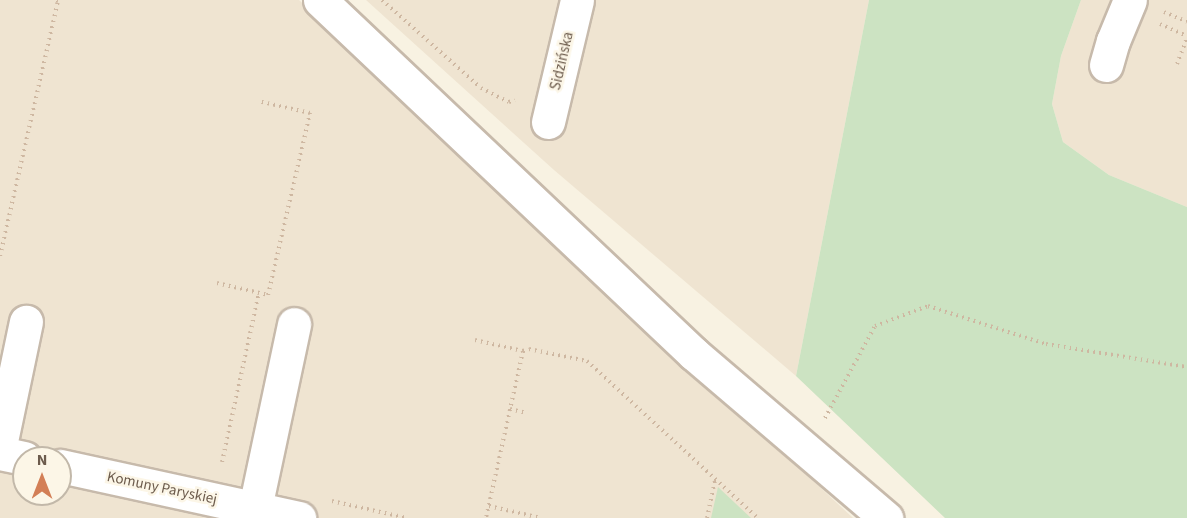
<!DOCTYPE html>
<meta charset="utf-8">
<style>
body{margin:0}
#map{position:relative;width:1187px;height:518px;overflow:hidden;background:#f8f2e2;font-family:"Source Sans 3",sans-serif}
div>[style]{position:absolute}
.residential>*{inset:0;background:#efe4d1}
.green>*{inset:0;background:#cce3c2}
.path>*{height:4px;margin-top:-2px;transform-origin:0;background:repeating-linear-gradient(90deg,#ceb7a1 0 1.5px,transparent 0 6px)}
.roads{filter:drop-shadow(2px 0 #c7baab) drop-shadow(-2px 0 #c7baab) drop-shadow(0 2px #c7baab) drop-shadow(0 -2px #c7baab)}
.minor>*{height:33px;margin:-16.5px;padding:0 16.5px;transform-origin:16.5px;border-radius:16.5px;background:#fff}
span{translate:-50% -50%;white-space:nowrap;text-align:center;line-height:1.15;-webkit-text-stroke:5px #fcf6e7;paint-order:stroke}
.street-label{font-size:15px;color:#6c5b4c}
.north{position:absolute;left:12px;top:446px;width:60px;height:60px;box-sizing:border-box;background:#fcf6e7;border:2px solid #c2b8a9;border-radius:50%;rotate:0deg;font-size:16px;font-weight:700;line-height:24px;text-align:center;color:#6c5b4c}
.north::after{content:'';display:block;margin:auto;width:21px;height:27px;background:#d37f56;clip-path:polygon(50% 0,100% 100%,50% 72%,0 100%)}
</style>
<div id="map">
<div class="residential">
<div style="clip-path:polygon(evenodd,0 0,299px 0,853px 518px,0 518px,0 0,24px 458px,60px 458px,60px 494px,24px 494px,24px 458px)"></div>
<div style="clip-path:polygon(366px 0,869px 0,796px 376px,554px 170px)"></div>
<div style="clip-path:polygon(1081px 0,1187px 0,1187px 207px,1109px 175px,1063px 142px,1052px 104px,1061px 56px)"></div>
</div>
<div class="green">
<div style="clip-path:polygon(869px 0,1081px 0,1061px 56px,1052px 104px,1063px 142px,1109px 175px,1187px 207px,1187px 518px,945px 518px,796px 376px)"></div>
<div style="clip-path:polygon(718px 487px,751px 518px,711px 518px)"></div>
</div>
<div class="path">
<div style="left:382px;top:0;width:132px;rotate:41.6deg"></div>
<div style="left:481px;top:88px;width:31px;rotate:27deg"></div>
<div style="left:509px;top:102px;width:6px;rotate:-18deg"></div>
<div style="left:1164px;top:12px;width:25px;rotate:23deg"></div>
<div style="left:1160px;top:24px;width:30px;rotate:24deg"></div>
<div style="left:1177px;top:64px;width:28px;rotate:-69deg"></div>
<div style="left:0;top:256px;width:262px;rotate:-77.2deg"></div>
<div style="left:58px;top:1px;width:3px;rotate:-162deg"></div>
<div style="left:217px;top:283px;width:52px;rotate:13.2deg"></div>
<div style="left:268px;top:295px;width:187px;rotate:-77deg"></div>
<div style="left:310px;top:113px;width:53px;rotate:-167deg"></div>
<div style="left:475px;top:340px;width:49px;rotate:12.9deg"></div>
<div style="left:523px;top:351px;width:171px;rotate:102.5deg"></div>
<div style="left:523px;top:351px;width:6px;rotate:-18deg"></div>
<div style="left:529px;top:349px;width:59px;rotate:11.7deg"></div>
<div style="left:587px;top:361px;width:232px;rotate:42.6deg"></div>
<div style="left:510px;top:409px;width:17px;rotate:13deg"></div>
<div style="left:825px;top:418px;width:105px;rotate:-61.5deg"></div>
<div style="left:875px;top:326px;width:57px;rotate:-20.7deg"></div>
<div style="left:928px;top:306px;width:124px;rotate:17.9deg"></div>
<div style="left:1046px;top:344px;width:143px;rotate:9.3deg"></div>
<div style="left:222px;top:462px;width:173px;rotate:-77.7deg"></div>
<div style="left:332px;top:501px;width:77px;rotate:12.8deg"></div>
<div style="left:489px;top:506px;width:53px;rotate:13deg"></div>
<div style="left:707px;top:518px;width:40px;rotate:-78deg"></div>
</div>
<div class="roads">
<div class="minor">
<div style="left:320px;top:0;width:515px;rotate:43.43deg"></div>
<div style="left:694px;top:354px;width:253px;rotate:40.5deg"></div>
<div style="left:1106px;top:65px;width:25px;rotate:-74deg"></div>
<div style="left:1113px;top:41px;width:44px;rotate:-67.5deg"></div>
<div style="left:548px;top:122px;width:125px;rotate:-76.6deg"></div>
<div style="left:0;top:446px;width:127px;rotate:-78.2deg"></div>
<div style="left:0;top:453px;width:25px;rotate:12deg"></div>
<div style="left:60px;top:466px;width:245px;rotate:12.3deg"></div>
<div style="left:255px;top:508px;width:188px;rotate:-78deg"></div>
</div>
</div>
<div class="street-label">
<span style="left:562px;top:61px;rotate:-77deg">Sidzińska</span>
<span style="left:162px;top:488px;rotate:12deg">Komuny Paryskiej</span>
</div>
<div class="north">N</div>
</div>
